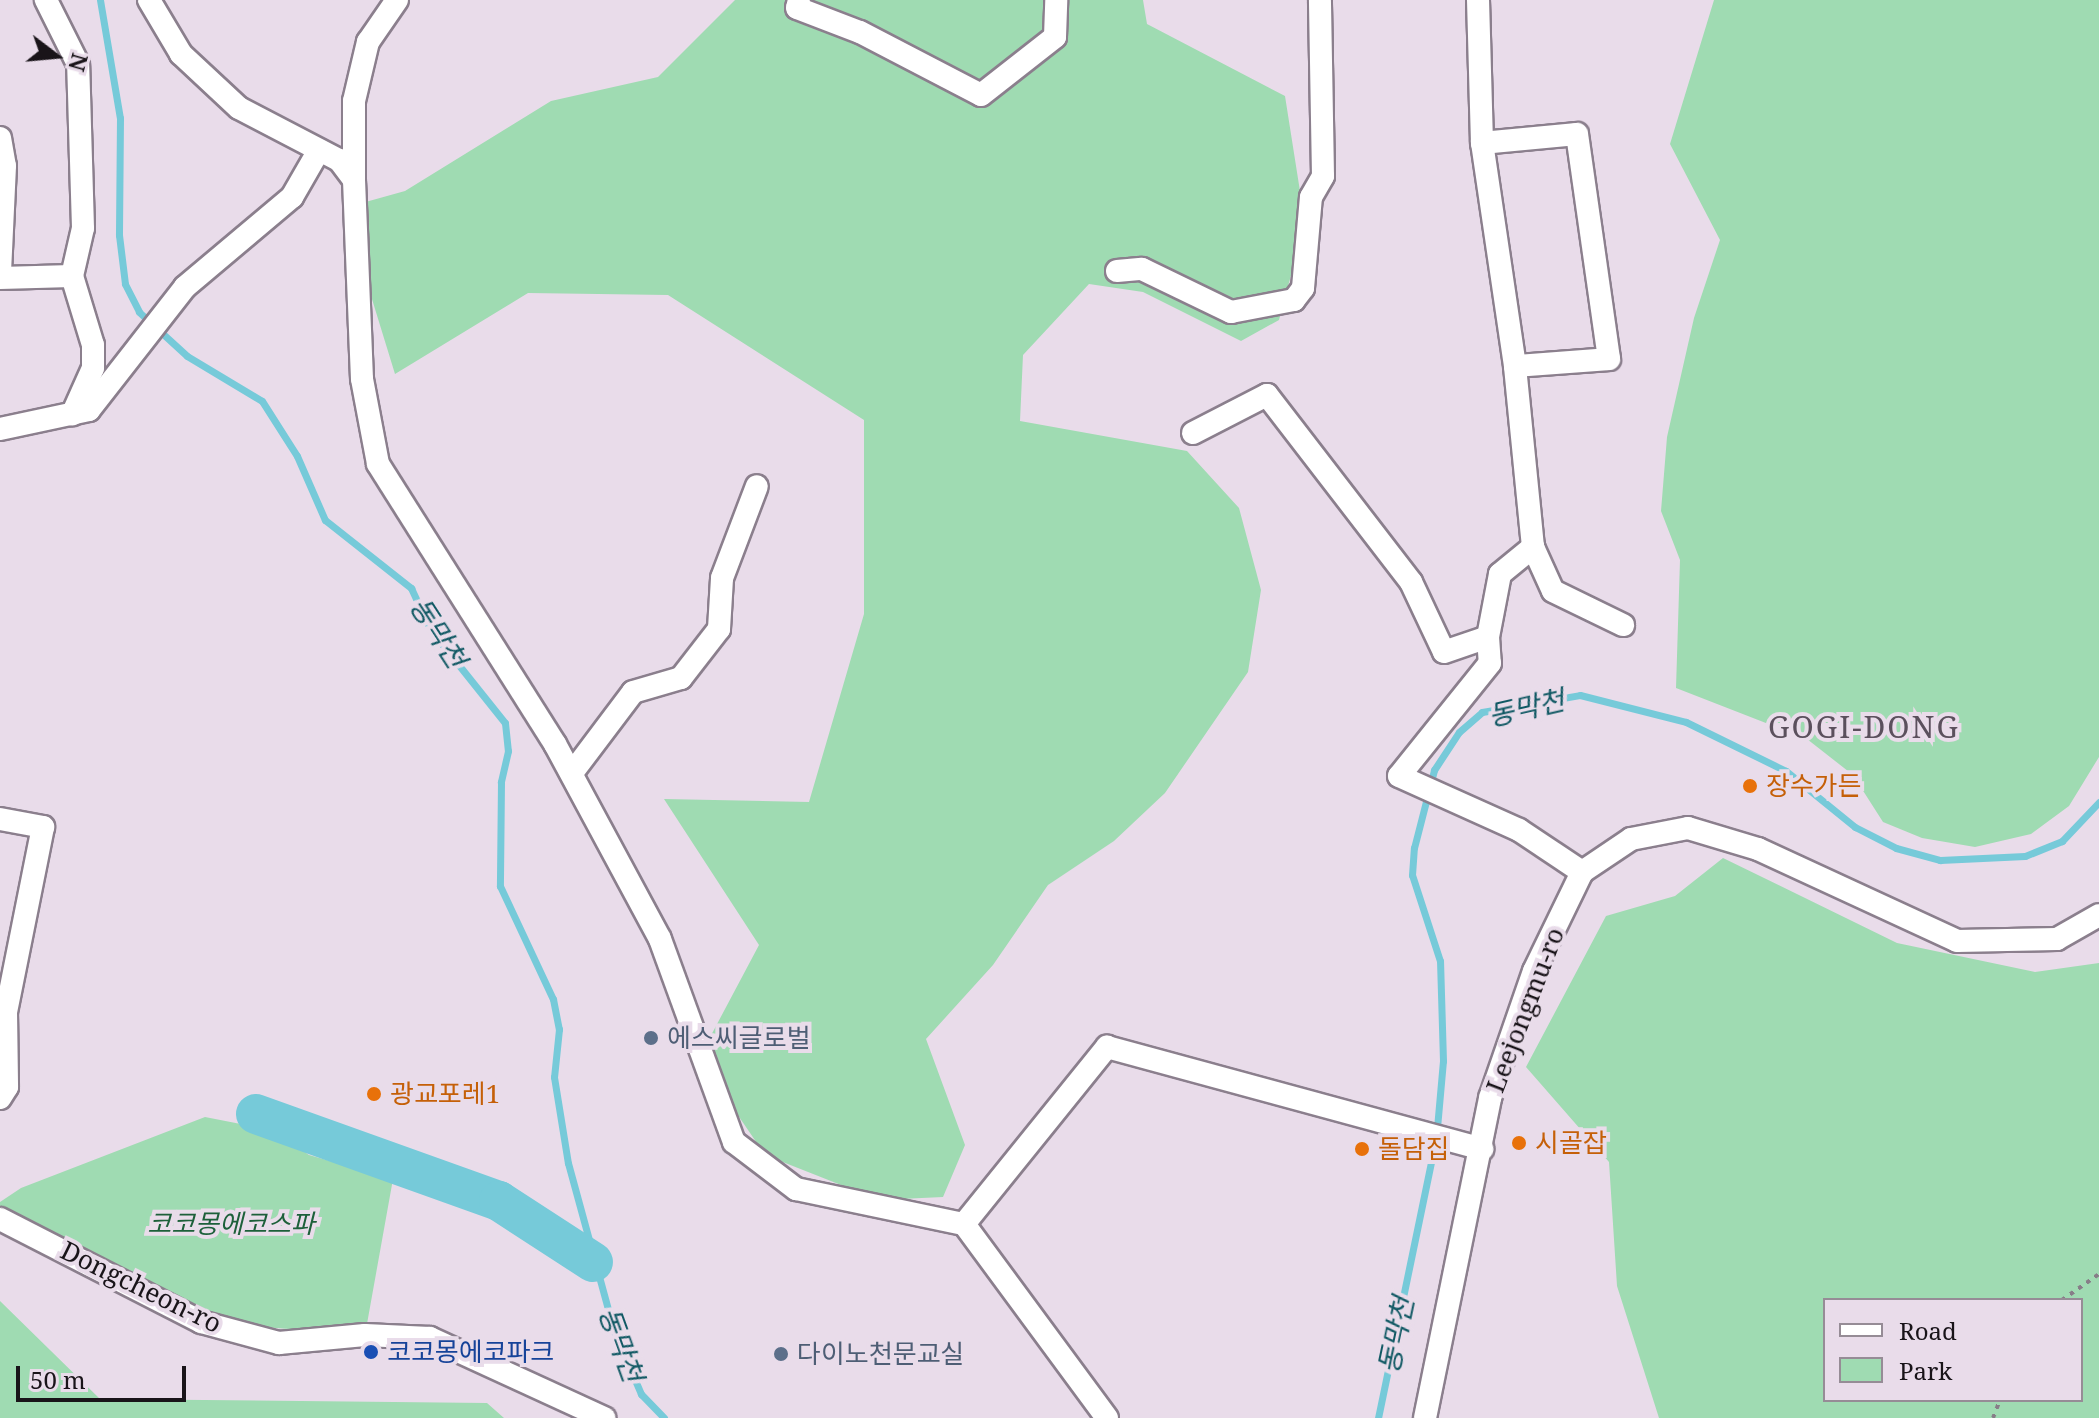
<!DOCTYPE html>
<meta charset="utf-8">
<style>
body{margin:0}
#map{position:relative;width:2099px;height:1418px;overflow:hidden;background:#e9dcea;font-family:"Noto Serif","Noto Sans KR",serif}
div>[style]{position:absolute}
.green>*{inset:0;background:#9fdbb2}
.stream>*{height:7px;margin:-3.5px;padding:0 3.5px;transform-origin:3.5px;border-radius:3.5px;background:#76cad9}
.river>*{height:40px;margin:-20px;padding:0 20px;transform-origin:20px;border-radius:20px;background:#76cad9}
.path>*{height:4px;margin-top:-2px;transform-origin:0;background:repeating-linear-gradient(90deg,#877e88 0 4px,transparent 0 10px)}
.roads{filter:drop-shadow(2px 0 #8b7f8d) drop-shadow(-2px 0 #8b7f8d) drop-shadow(0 2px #8b7f8d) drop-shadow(0 -2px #8b7f8d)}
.minor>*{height:22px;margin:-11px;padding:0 11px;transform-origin:11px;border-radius:11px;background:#fff}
.dots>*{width:22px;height:22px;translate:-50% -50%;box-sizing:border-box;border:4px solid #e9dcea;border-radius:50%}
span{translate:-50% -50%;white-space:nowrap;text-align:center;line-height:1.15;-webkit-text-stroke:8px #e9dcea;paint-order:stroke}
.food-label{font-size:26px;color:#c56008}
.left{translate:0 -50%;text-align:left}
.street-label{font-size:26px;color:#191419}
.service-label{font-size:26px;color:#4e5e75}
.park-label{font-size:26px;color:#1d603a;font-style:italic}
.transit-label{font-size:26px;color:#164399}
.water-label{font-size:28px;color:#115964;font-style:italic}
.quarter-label{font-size:30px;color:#5b505d;letter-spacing:2px}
.legend{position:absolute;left:1823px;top:1298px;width:260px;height:104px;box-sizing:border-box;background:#e9dcea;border:2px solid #968c96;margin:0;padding:10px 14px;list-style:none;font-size:24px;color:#191419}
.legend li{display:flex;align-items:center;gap:16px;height:40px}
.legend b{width:40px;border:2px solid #968c96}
.north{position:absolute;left:16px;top:16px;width:80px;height:80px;-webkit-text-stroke:6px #e9dcea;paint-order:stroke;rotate:106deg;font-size:22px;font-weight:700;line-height:32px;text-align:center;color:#191419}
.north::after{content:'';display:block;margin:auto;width:28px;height:36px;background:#191419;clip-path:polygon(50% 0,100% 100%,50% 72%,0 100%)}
.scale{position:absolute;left:16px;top:1366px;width:170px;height:36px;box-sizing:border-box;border:4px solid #191419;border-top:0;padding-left:10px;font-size:24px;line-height:28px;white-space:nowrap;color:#191419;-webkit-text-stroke:6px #e9dcea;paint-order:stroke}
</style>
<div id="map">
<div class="green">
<div style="clip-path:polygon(735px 0,1143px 0,1147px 24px,1285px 96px,1305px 223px,1279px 320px,1241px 341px,1143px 292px,1089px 284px,1023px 355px,1020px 421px,1187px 451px,1239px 508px,1261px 590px,1248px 672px,1165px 793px,1114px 841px,1048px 885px,993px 965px,926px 1039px,965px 1145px,943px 1197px,879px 1200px,765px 1155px,699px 1058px,759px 945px,664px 799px,809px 802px,864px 614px,864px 420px,668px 295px,528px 293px,395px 374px,344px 208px,405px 191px,551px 101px,658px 77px)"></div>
<div style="clip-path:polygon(1714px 0,2099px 0,2099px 757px,2069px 806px,2031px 834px,1975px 847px,1922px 838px,1883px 822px,1853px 775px,1807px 739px,1676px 688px,1680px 560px,1661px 511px,1667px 437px,1694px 318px,1720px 240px,1670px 144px)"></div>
<div style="clip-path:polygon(evenodd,1723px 858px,1897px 943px,2035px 972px,2099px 963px,2099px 1418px,1659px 1418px,1617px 1286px,1609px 1162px,1526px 1067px,1606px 916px,1675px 896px,1723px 858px,1825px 1300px,2081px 1300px,2081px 1400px,1825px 1400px,1825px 1300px)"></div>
<div style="clip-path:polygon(205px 1117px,272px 1130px,309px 1155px,393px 1179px,365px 1335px,201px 1322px,0 1219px,0 1202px,21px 1188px)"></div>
<div style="clip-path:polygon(0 1301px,100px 1399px,487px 1403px,504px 1418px,0 1418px)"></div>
</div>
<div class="stream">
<div style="left:100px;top:0;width:120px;rotate:80.4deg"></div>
<div style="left:120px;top:118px;width:117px;rotate:90.5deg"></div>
<div style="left:119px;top:235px;width:49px;rotate:83deg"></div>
<div style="left:125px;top:284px;width:31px;rotate:63deg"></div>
<div style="left:139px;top:312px;width:65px;rotate:42.5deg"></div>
<div style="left:187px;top:356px;width:87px;rotate:31deg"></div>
<div style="left:262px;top:401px;width:65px;rotate:57.5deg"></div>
<div style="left:297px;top:456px;width:70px;rotate:66.4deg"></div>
<div style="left:325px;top:520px;width:110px;rotate:38.3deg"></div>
<div style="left:411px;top:588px;width:45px;rotate:65.1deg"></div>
<div style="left:430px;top:629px;width:120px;rotate:51.4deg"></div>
<div style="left:505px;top:723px;width:28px;rotate:84deg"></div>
<div style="left:508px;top:751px;width:32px;rotate:103deg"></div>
<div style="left:501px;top:782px;width:104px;rotate:90.6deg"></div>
<div style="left:500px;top:886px;width:125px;rotate:64.9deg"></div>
<div style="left:553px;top:999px;width:31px;rotate:79deg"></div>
<div style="left:559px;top:1029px;width:48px;rotate:95.9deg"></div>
<div style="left:554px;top:1077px;width:87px;rotate:80.8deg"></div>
<div style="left:568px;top:1163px;width:174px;rotate:74.7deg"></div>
<div style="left:614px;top:1331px;width:69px;rotate:66.8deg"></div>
<div style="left:641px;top:1394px;width:33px;rotate:46deg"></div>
<div style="left:1378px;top:1418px;width:285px;rotate:-78.3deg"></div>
<div style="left:1436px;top:1139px;width:78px;rotate:-84.9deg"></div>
<div style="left:1443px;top:1061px;width:100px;rotate:-91.7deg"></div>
<div style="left:1440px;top:961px;width:90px;rotate:-108deg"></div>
<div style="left:1412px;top:875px;width:27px;rotate:-86deg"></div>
<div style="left:1414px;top:848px;width:81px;rotate:-75.6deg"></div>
<div style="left:1434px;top:770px;width:45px;rotate:-56.7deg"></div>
<div style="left:1459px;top:732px;width:30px;rotate:-41deg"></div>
<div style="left:1482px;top:712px;width:99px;rotate:-9.8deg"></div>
<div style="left:1580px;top:695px;width:109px;rotate:14.3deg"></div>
<div style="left:1686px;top:722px;width:111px;rotate:26.1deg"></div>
<div style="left:1786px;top:771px;width:89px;rotate:39.1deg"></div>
<div style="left:1855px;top:827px;width:46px;rotate:27.1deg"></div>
<div style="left:1896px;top:848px;width:46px;rotate:15.3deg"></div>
<div style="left:1940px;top:860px;width:85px;rotate:-2.7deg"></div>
<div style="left:2025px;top:856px;width:40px;rotate:-22deg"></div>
<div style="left:2062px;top:841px;width:54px;rotate:-46.5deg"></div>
</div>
<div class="river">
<div style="left:256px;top:1114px;width:258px;rotate:19.7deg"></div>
<div style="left:499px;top:1201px;width:112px;rotate:33deg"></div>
</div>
<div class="path">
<div style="left:2062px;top:1300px;width:45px;rotate:-35.1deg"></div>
<div style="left:1993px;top:1418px;width:19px;rotate:-69deg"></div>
</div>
<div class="roads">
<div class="minor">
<div style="left:149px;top:0;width:63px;rotate:59.3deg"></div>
<div style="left:181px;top:54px;width:79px;rotate:43deg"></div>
<div style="left:239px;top:108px;width:113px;rotate:27.5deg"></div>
<div style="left:339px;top:160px;width:25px;rotate:53deg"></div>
<div style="left:354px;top:180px;width:199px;rotate:87.7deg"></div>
<div style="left:362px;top:379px;width:86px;rotate:79.3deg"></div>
<div style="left:378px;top:464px;width:331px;rotate:57.7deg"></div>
<div style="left:555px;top:744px;width:221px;rotate:61.7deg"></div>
<div style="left:660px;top:939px;width:216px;rotate:70deg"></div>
<div style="left:734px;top:1142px;width:78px;rotate:37.2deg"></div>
<div style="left:796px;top:1189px;width:172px;rotate:11.8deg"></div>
<div style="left:964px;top:1224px;width:241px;rotate:53.6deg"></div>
<div style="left:799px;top:0;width:8px;rotate:104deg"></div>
<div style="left:797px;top:8px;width:67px;rotate:20.9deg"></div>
<div style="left:860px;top:32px;width:136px;rotate:27.5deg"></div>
<div style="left:981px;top:95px;width:94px;rotate:-38.1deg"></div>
<div style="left:1055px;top:37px;width:37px;rotate:-88deg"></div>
<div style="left:0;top:138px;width:28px;rotate:80deg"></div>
<div style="left:5px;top:166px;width:107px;rotate:92.7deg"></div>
<div style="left:1482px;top:143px;width:95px;rotate:-5.4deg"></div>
<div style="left:1577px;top:134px;width:227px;rotate:81.9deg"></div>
<div style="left:1609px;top:359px;width:94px;rotate:175.7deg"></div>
<div style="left:354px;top:180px;width:79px;rotate:-90deg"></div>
<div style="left:354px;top:101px;width:61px;rotate:-76.7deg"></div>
<div style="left:368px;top:42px;width:51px;rotate:-55.4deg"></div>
<div style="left:1117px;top:271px;width:25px;rotate:-5deg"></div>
<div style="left:1142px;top:269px;width:99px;rotate:25.8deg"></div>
<div style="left:1231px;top:312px;width:64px;rotate:-10.8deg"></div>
<div style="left:1294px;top:300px;width:15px;rotate:-53deg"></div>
<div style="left:1303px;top:288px;width:91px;rotate:-85deg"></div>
<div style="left:1311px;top:197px;width:24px;rotate:-60deg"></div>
<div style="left:1323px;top:176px;width:176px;rotate:-91deg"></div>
<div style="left:72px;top:276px;width:72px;rotate:73.1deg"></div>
<div style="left:93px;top:345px;width:23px;rotate:90deg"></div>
<div style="left:93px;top:368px;width:51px;rotate:114.1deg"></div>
<div style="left:0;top:278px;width:72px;rotate:-1.6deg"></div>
<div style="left:72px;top:276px;width:49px;rotate:-77.1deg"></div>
<div style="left:83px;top:228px;width:164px;rotate:-91.7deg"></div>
<div style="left:78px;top:64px;width:72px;rotate:-116.6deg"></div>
<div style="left:0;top:429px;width:91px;rotate:-12.1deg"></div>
<div style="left:89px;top:410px;width:156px;rotate:-52deg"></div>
<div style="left:185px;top:287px;width:140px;rotate:-40.1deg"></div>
<div style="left:292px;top:197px;width:54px;rotate:-60.1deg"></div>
<div style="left:1193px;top:433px;width:83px;rotate:-27.2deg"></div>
<div style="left:1267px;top:395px;width:236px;rotate:52.4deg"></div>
<div style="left:1411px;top:582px;width:77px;rotate:64.8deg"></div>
<div style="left:1444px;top:652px;width:46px;rotate:-18.8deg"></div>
<div style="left:1488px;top:637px;width:64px;rotate:-79.2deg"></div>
<div style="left:1500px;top:574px;width:43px;rotate:-39.3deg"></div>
<div style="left:1533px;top:547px;width:182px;rotate:-95.7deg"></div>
<div style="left:1515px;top:366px;width:225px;rotate:-98.4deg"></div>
<div style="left:1482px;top:143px;width:143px;rotate:-91.6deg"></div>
<div style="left:1533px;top:547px;width:48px;rotate:65.6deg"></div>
<div style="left:1553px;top:591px;width:78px;rotate:25.9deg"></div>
<div style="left:1488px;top:637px;width:26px;rotate:86deg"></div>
<div style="left:1490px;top:663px;width:145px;rotate:128.8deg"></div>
<div style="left:1399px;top:776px;width:132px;rotate:24.2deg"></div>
<div style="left:1519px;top:830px;width:76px;rotate:33.7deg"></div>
<div style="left:572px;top:773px;width:101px;rotate:-53deg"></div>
<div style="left:633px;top:692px;width:50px;rotate:-16.3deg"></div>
<div style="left:681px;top:678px;width:62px;rotate:-52.2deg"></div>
<div style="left:719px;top:629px;width:51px;rotate:-86.6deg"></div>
<div style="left:722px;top:578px;width:98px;rotate:-69.2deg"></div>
<div style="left:0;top:819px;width:44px;rotate:10.5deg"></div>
<div style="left:43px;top:827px;width:189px;rotate:101.3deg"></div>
<div style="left:6px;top:1012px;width:75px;rotate:89.2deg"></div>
<div style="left:7px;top:1087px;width:13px;rotate:122deg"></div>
<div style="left:0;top:1219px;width:226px;rotate:27.1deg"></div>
<div style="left:201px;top:1322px;width:81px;rotate:15.1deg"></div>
<div style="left:279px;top:1343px;width:86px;rotate:-5.3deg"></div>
<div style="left:365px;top:1335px;width:65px;rotate:2.6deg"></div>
<div style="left:430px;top:1338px;width:192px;rotate:24.7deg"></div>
<div style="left:964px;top:1224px;width:228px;rotate:-51.1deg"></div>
<div style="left:1107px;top:1047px;width:389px;rotate:15.2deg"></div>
<div style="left:1425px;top:1418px;width:327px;rotate:-78.5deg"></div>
<div style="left:1490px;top:1098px;width:134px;rotate:-70.9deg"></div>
<div style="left:1534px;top:971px;width:110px;rotate:-64.1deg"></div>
<div style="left:1582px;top:872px;width:59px;rotate:-34deg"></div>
<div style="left:1631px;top:839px;width:58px;rotate:-10.9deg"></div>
<div style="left:1688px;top:828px;width:73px;rotate:16.7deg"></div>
<div style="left:1758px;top:849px;width:219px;rotate:24.8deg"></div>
<div style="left:1957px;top:941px;width:100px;rotate:-1.1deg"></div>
<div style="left:2057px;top:939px;width:48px;rotate:-29.7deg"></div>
</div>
</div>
<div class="dots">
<div style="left:1750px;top:786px;background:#e8710a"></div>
<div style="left:651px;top:1038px;background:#5c6f8a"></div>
<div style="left:374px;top:1094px;background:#e8710a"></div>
<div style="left:1519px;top:1143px;background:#e8710a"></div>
<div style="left:1362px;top:1149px;background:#e8710a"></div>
<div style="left:371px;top:1352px;background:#1a4fb4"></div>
<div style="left:781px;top:1354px;background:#5c6f8a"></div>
</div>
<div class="food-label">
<span class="left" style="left:1766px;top:786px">장수가든</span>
<span class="left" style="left:390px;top:1094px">광교포레1</span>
<span class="left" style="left:1535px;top:1143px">시골잡</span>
<span class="left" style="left:1378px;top:1149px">돌담집</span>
</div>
<div class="street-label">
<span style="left:1525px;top:1010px;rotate:-69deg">Leejongmu-ro</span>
<span style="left:141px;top:1287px;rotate:26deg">Dongcheon-ro</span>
</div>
<div class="service-label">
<span class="left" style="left:667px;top:1038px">에스씨글로벌</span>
<span class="left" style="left:797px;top:1354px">다이노천문교실</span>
</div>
<div class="park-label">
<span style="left:231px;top:1224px">코코몽에코스파</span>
</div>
<div class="transit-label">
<span class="left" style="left:387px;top:1352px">코코몽에코파크</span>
</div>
<div class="water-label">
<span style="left:439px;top:632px;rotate:57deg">동막천</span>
<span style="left:1526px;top:707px;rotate:-13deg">동막천</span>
<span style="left:1395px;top:1335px;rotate:-78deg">동막천</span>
<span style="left:622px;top:1344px;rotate:70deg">동막천</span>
</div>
<div class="quarter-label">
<span style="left:1864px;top:727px">GOGI-DONG</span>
</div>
<ul class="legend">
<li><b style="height:10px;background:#fff"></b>Road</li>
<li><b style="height:22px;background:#9fdbb2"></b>Park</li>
</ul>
<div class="north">N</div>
<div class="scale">50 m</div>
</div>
